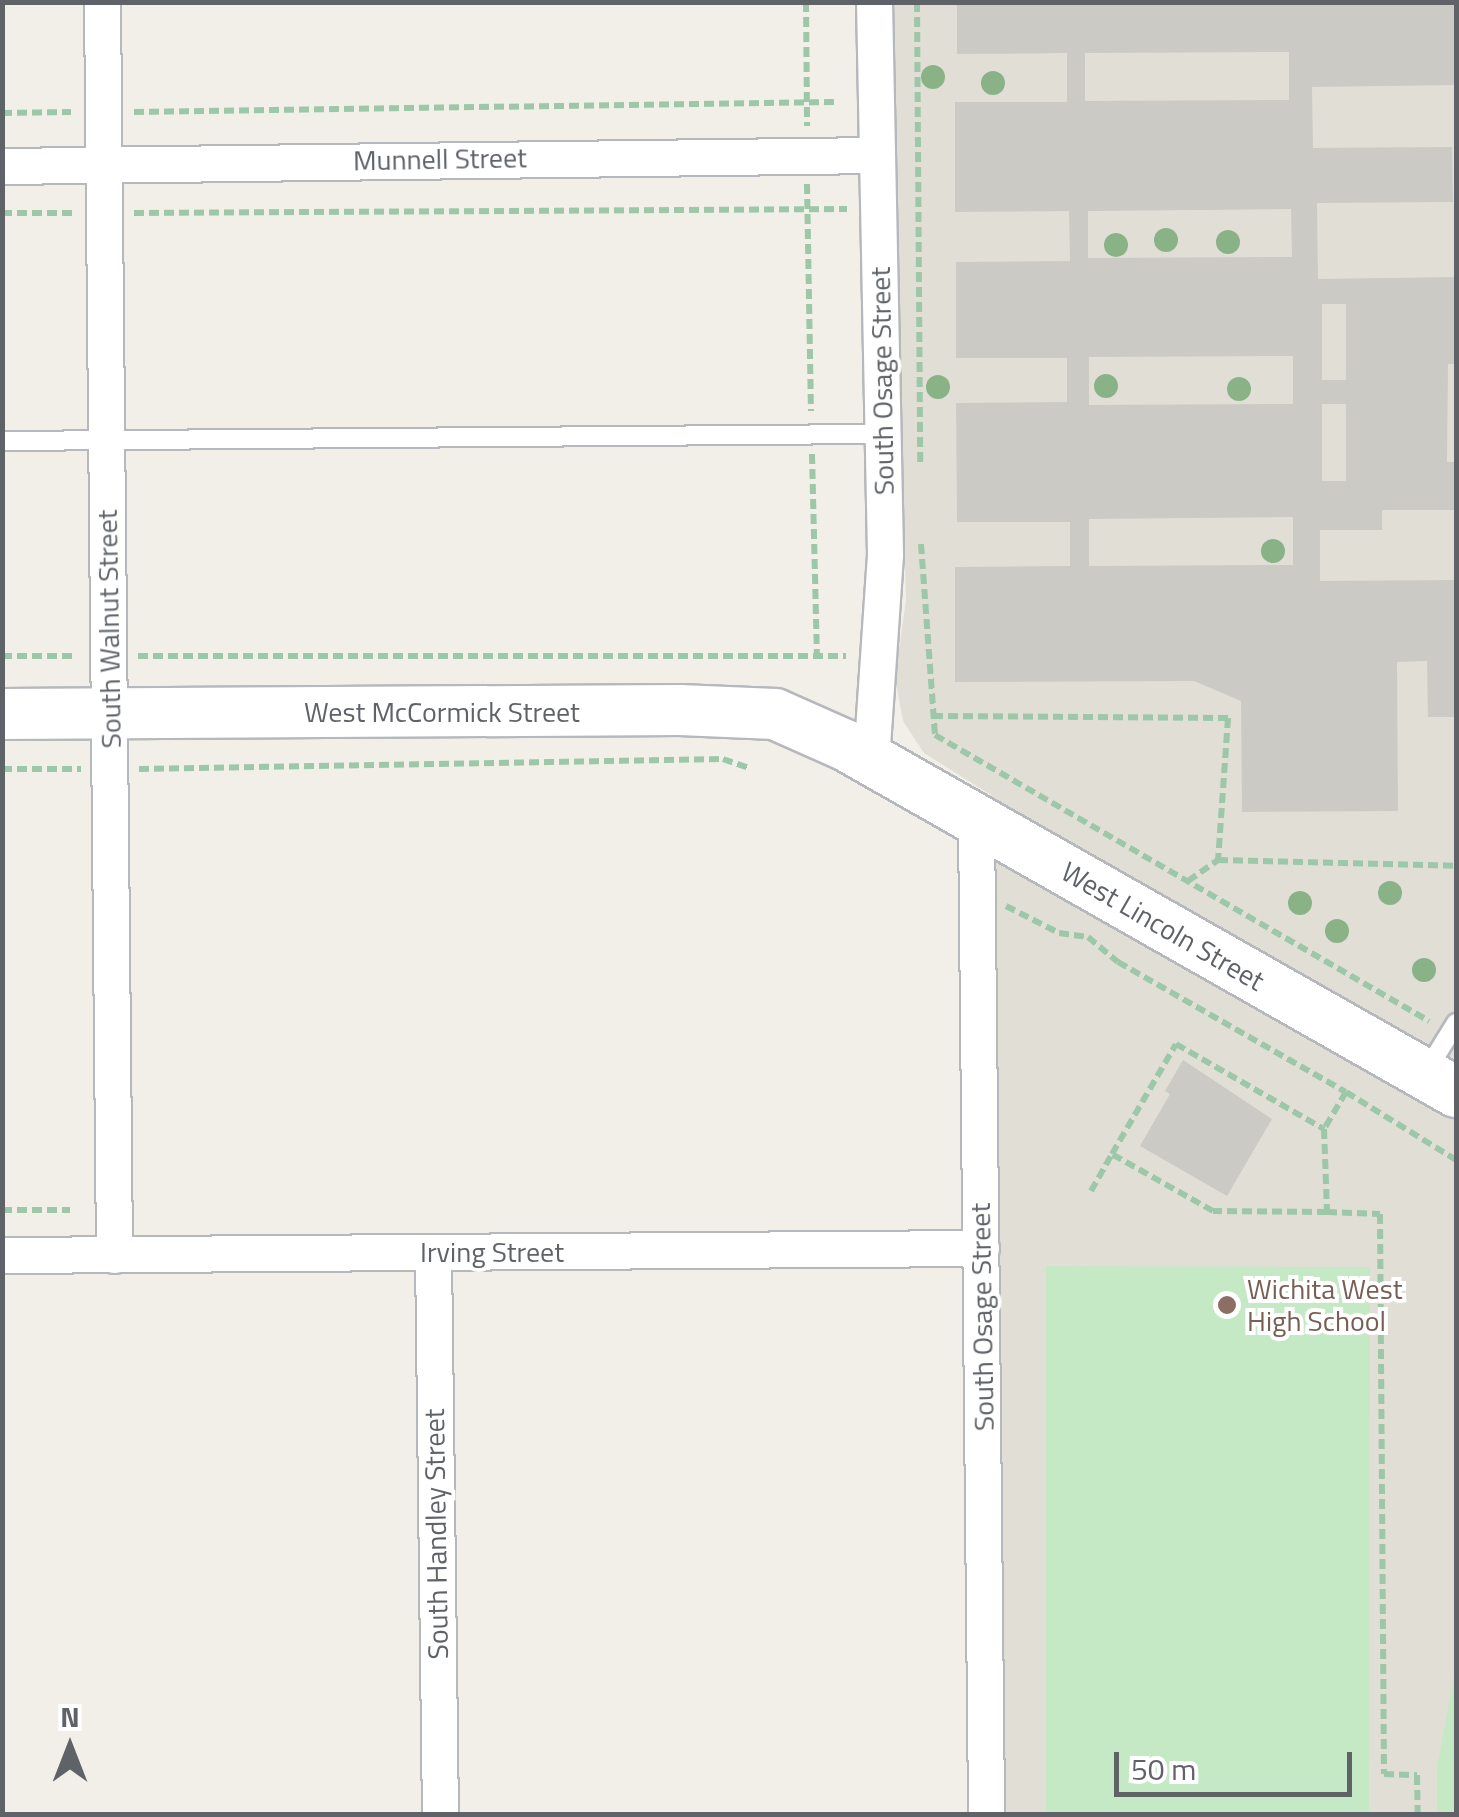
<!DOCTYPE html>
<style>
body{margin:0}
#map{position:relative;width:1459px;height:1817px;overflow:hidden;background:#f1efe8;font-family:"Titillium Web",sans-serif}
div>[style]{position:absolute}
.education>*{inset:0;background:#e1ded6}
.green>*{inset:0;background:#c5e8c5}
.building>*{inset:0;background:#cccac5}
.path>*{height:6px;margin-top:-3px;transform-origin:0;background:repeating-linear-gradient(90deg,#9cc7a9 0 10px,transparent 0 15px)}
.roads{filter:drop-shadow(2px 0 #b5b8bc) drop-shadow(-2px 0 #b5b8bc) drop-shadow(0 2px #b5b8bc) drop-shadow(0 -2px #b5b8bc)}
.lane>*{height:18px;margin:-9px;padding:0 9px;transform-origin:9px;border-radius:9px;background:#fff}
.street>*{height:35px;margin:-17.5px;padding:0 17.5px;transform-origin:17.5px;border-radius:17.5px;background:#fff}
.secondary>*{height:50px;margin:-25px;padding:0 25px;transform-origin:25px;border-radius:25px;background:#fff}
.trees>*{width:24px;height:24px;margin:-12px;border-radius:50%;background:#89b387}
.dots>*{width:28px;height:28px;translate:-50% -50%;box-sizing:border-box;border:5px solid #fff;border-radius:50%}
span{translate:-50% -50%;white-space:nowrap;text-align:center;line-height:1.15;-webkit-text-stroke:8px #fff;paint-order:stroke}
.street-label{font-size:28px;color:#5f6368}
.education-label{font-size:28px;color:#785e54}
.left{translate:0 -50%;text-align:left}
.frame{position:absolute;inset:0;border:5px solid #5f6368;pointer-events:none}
.north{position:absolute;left:20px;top:1697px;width:100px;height:100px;-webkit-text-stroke:8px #fff;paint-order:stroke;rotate:0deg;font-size:28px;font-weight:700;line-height:40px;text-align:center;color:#5f6368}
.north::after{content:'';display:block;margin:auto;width:35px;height:45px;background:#5f6368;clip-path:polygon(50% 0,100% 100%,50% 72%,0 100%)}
.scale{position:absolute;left:1114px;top:1752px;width:238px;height:45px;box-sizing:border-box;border:5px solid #5f6368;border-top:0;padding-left:12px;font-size:30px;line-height:35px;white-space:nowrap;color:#5f6368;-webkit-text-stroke:8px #fff;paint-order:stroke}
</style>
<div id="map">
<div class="education">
<div style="clip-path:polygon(892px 3px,1456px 3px,1456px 1814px,1004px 1814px,991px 795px,924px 753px,903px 721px,895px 678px,906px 600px)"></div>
</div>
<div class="green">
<div style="clip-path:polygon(1046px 1266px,1370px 1267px,1369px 1814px,1046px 1814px)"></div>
<div style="clip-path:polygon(1456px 1664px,1456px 1814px,1437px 1814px,1437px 1768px)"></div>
</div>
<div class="building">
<div style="clip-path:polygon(evenodd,957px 2px,1456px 2px,1456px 85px,1312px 87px,1313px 148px,1452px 147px,1453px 202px,1317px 203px,1318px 279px,1456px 277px,1456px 364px,1448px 364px,1447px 462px,1456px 462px,1456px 510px,1382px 510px,1382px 530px,1320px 530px,1320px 581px,1456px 580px,1456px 717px,1428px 717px,1427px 661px,1397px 662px,1398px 811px,1242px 812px,1241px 701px,1194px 681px,955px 682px,955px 567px,1070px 566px,1070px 522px,957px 522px,956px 403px,1067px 402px,1067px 358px,956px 358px,956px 262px,1070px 261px,1069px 211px,955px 212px,955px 102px,1067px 102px,1067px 53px,957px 54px,957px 2px,1289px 52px,1289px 100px,1085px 101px,1085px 53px,1289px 52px,957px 2px,1291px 209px,1292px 257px,1088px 258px,1088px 211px,1291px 209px,957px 2px,1322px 304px,1346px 304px,1346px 380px,1322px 380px,1322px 304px,957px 2px,1293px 356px,1293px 404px,1089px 405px,1089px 357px,1293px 356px,957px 2px,1322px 404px,1346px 404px,1346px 481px,1322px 481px,1322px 404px,957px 2px,1293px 517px,1293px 565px,1089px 566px,1089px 519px,1293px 517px)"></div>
<div style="clip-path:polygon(1183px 1060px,1272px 1119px,1227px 1196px,1140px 1146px,1170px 1094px,1165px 1091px)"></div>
</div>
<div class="path">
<div style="left:806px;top:2px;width:124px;rotate:89.5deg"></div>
<div style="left:917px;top:2px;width:465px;rotate:89.6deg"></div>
<div style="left:134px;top:112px;width:700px;rotate:-0.82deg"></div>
<div style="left:2px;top:113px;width:69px;rotate:-0.8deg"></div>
<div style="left:807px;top:184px;width:227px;rotate:89deg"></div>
<div style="left:2px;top:213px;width:70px"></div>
<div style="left:134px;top:213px;width:713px;rotate:-0.32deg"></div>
<div style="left:812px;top:454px;width:202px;rotate:88.6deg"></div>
<div style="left:921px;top:544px;width:192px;rotate:85.8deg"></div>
<div style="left:935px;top:735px;width:571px;rotate:30.07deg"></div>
<div style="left:2px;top:656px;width:74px"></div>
<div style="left:138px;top:656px;width:708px"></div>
<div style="left:933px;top:716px;width:295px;rotate:0.4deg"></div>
<div style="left:1228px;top:718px;width:142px;rotate:94deg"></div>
<div style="left:2px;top:769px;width:79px"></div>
<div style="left:139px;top:769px;width:584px;rotate:-0.98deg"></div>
<div style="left:723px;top:759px;width:28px;rotate:19deg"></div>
<div style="left:1188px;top:881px;width:37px;rotate:-35deg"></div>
<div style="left:1218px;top:860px;width:238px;rotate:1.4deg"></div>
<div style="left:1006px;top:906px;width:59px;rotate:27deg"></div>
<div style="left:1059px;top:933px;width:29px;rotate:8deg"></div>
<div style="left:1088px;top:937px;width:39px;rotate:40deg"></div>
<div style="left:1118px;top:962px;width:262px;rotate:29.7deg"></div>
<div style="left:1346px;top:1092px;width:43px;rotate:120.7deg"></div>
<div style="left:1346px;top:1092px;width:129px;rotate:31.7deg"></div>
<div style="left:1091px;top:1191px;width:43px;rotate:-60.4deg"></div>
<div style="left:1112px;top:1154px;width:127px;rotate:-59.8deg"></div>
<div style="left:1176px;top:1044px;width:171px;rotate:29.9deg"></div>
<div style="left:1324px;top:1129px;width:83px;rotate:87.9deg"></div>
<div style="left:1327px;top:1212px;width:114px;rotate:-179.5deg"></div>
<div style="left:1213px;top:1211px;width:116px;rotate:-150.6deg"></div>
<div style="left:2px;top:1210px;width:68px"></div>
<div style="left:1327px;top:1212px;width:53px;rotate:2.2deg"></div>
<div style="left:1380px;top:1214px;width:560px;rotate:89.59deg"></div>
<div style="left:1384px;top:1774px;width:33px;rotate:2deg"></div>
<div style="left:1417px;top:1775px;width:39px;rotate:89deg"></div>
</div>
<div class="roads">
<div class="lane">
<div style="left:2px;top:441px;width:881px;rotate:-0.46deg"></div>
<div style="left:1425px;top:1073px;width:59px;rotate:-58.2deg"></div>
</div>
<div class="street">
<div style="left:102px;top:2px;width:1253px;rotate:89.45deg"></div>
<div style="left:2px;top:166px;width:875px;rotate:-0.72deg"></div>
<div style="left:871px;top:760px;width:206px;rotate:-86.1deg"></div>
<div style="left:885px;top:554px;width:552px;rotate:-91.14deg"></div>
<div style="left:976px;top:820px;width:994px;rotate:89.42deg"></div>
<div style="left:433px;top:1253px;width:561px;rotate:89.29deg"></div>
<div style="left:2px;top:1255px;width:979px;rotate:-0.41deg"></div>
</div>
<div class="secondary">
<div style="left:2px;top:714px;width:678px;rotate:-0.34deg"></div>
<div style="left:680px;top:710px;width:95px;rotate:2.4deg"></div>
<div style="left:775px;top:714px;width:77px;rotate:23.9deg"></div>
<div style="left:845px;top:745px;width:703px;rotate:29.59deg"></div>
</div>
</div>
<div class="trees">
<div style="left:933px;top:77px"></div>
<div style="left:993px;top:83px"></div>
<div style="left:1166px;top:240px"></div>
<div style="left:1228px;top:242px"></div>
<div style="left:1116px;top:245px"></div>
<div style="left:1106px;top:386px"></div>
<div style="left:938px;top:387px"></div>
<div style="left:1239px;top:389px"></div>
<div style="left:1273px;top:551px"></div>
<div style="left:1390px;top:893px"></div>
<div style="left:1300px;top:903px"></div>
<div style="left:1337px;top:931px"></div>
<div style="left:1424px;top:970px"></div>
</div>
<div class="dots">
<div style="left:1227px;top:1305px;background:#8d6e63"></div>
</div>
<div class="street-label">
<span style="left:440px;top:159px;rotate:-1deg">Munnell Street</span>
<span style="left:882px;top:381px;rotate:-91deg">South Osage Street</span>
<span style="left:109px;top:629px;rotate:-91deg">South Walnut Street</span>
<span style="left:442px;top:712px">West McCormick Street</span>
<span style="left:1163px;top:926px;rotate:30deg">West Lincoln Street</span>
<span style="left:492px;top:1252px">Irving Street</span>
<span style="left:982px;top:1317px;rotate:-91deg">South Osage Street</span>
<span style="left:436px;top:1534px;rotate:-91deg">South Handley Street</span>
</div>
<div class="education-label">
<span class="left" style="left:1247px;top:1305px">Wichita West<br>High School</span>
</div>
<div class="frame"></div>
<div class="north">N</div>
<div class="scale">50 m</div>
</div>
